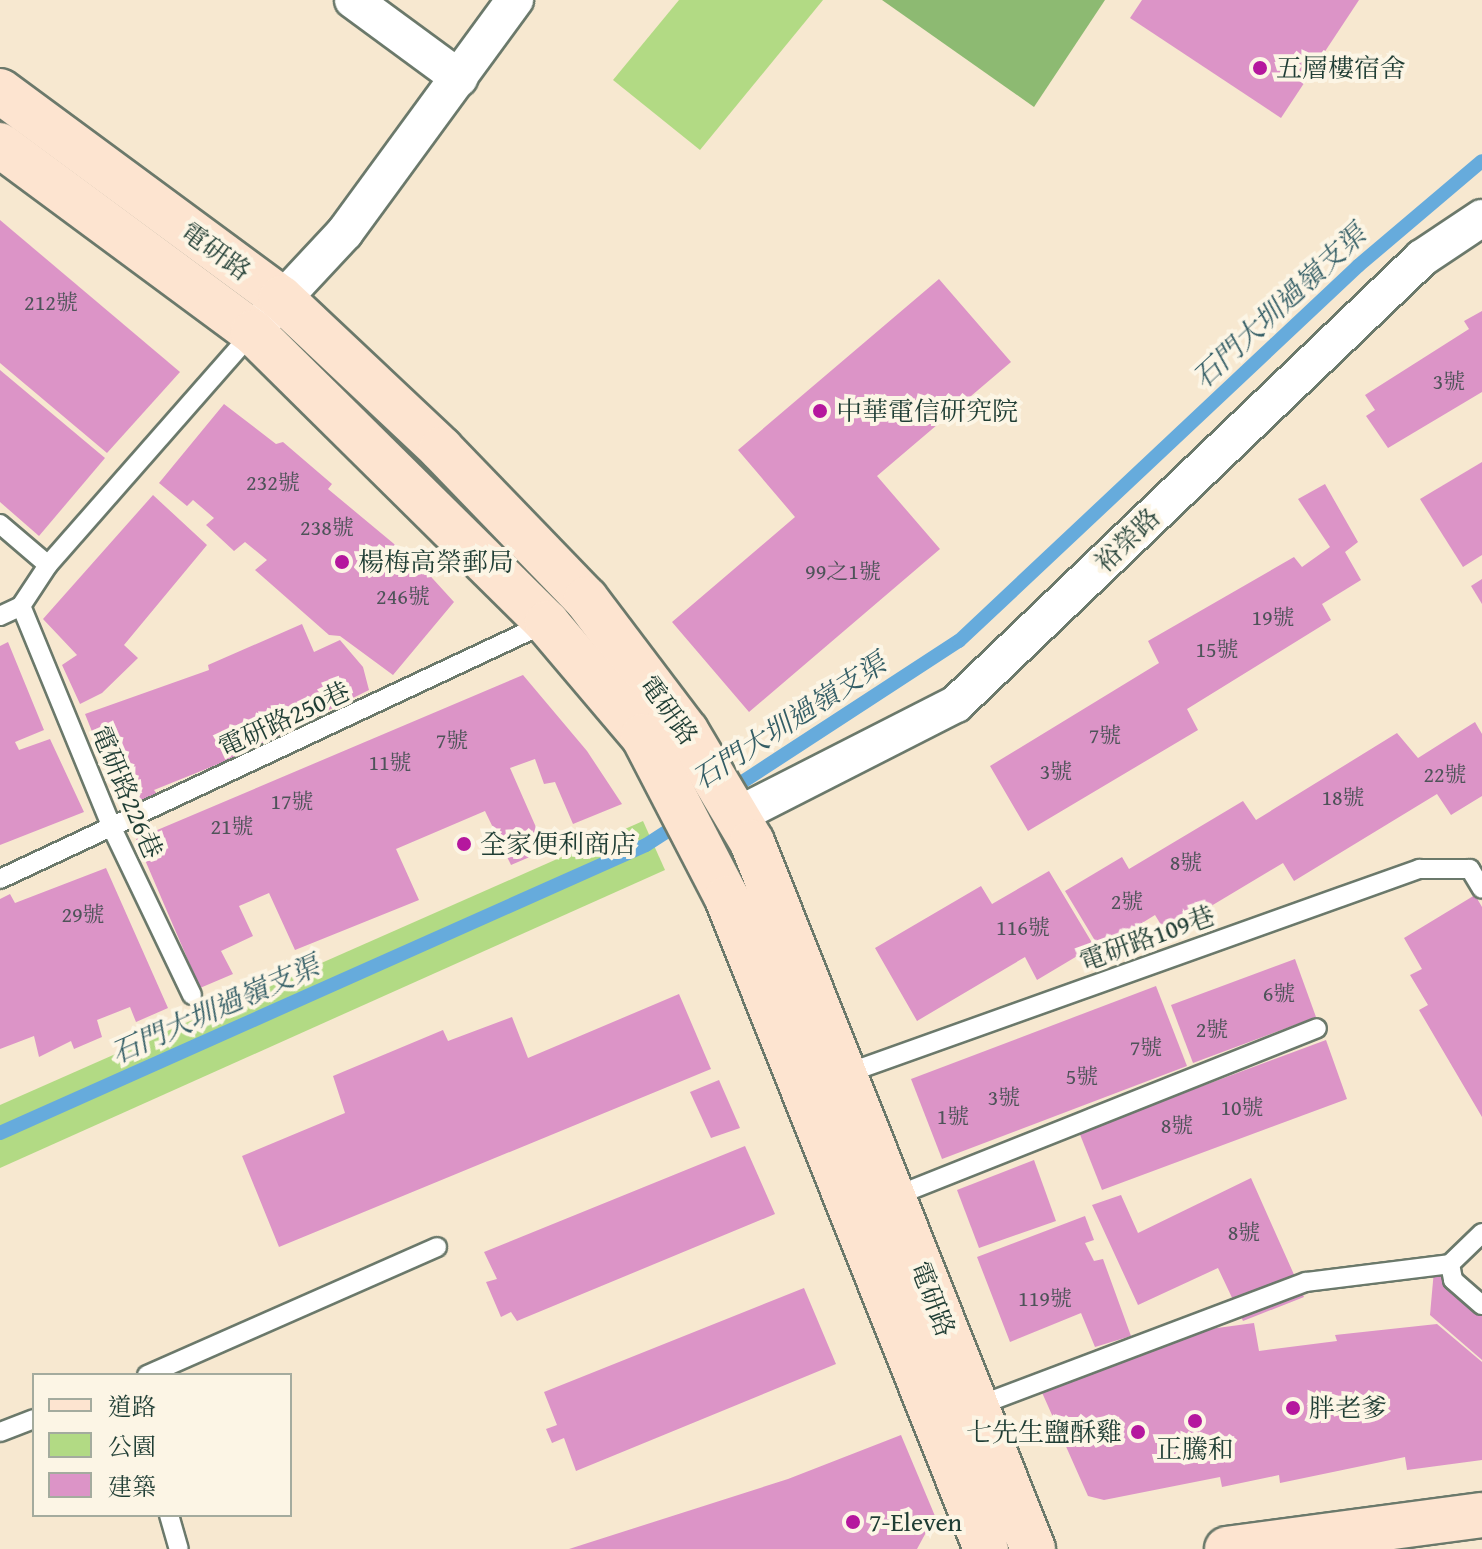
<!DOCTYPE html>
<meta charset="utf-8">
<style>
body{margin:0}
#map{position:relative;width:1482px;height:1549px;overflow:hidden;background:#f7e8d0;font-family:"Gentium Book Plus","Noto Serif TC",serif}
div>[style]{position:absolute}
.green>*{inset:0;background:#b2da84}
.forest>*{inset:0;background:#8dba72}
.stream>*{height:14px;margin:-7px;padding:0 7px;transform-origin:7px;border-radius:7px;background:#66abdc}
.building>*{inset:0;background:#dc94c7}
.roads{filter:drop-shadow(2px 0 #6b796b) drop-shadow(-2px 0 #6b796b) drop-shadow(0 2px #6b796b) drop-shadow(0 -2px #6b796b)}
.lane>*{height:18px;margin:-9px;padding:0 9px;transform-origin:9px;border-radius:9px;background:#fff}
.street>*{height:36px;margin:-18px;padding:0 18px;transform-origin:18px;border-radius:18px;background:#fff}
.secondary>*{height:44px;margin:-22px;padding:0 22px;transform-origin:22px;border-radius:22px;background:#fde4d0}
.dots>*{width:22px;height:22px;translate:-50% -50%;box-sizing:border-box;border:4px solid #fcf5e5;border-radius:50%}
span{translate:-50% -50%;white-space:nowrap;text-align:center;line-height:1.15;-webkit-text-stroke:8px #fcf5e5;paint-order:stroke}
.number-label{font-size:22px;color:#4e5359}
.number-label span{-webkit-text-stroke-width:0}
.poi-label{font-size:26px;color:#1f3d34}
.left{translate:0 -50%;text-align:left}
.right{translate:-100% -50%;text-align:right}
.street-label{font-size:26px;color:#1f3d34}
.water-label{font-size:28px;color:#345e66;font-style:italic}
.legend{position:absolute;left:32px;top:1373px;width:260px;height:144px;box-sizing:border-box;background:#fcf5e5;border:2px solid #a4ab9e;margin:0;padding:10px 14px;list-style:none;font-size:24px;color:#1f3d34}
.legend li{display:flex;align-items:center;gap:16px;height:40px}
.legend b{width:40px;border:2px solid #a4ab9e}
</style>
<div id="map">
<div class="green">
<div style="clip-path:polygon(679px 0,823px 0,700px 150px,613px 80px)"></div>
<div style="clip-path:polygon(643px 821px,665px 870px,0 1168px,0 1105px)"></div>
</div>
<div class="forest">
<div style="clip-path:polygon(882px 0,1105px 0,1034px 107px)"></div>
</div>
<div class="stream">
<div style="left:727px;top:792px;width:277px;rotate:-33.1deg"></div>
<div style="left:959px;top:641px;width:548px;rotate:-43.22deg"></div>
<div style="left:1358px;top:266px;width:162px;rotate:-40.3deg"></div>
<div style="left:0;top:1133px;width:707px;rotate:-24.03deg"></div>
<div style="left:646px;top:845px;width:44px;rotate:-33deg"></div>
</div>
<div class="building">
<div style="clip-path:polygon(1142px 0,1359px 0,1281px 118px,1130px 18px)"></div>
<div style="clip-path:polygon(0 220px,180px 372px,107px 453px,0 363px)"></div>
<div style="clip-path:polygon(939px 279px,1011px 362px,877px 476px,940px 549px,749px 712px,672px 622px,795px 517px,738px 450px)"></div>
<div style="clip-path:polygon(1482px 311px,1482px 392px,1388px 448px,1366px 416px,1375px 410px,1365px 395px,1469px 329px,1464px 321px)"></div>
<div style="clip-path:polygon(0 370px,105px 458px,39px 536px,0 502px)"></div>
<div style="clip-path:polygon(224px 404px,276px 444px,283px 442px,332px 484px,328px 489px,423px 568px,454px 602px,393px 675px,340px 636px,329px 635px,255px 570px,267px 560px,245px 542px,234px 551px,206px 525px,214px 518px,193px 500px,187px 506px,159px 483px)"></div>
<div style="clip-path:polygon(1482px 462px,1482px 555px,1463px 567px,1420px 499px)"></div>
<div style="clip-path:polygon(1325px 484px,1358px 542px,1345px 552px,1361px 580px,1322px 604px,1331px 620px,1187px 709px,1198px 730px,1028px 831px,990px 766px,1159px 663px,1148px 641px,1294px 557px,1302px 567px,1330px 547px,1298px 499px)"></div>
<div style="clip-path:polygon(153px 495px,207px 545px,124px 645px,138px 658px,102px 693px,80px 704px,62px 665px,77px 655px,43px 619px)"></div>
<div style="clip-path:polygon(1482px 579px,1482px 604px,1471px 586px)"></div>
<div style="clip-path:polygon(302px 624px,314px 652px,340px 640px,363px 667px,369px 690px,303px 723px,305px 729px,154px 790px,157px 794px,123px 809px,85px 714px,209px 670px,208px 665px)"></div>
<div style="clip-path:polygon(8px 642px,44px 730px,15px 742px,19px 750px,50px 739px,84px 812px,0 845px,0 646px)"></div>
<div style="clip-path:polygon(523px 675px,587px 751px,622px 804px,573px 824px,555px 782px,544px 784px,535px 759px,510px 768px,546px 850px,511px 865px,485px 811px,396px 849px,419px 900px,295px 950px,269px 893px,239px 906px,253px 936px,221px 951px,233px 974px,200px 988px,136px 839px)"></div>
<div style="clip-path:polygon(1475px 722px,1482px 734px,1482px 796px,1451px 815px,1437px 794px,1294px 881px,1283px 863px,1166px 933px,1155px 915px,1100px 949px,1065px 891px,1122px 857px,1129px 869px,1243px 801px,1256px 820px,1397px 733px,1418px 758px)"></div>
<div style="clip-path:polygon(106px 868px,168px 1008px,136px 1022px,130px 1007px,97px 1020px,102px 1037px,74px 1049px,71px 1041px,39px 1057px,34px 1036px,0 1049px,0 899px,10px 894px,15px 903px)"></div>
<div style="clip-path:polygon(1049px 871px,1094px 946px,1037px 980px,1025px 957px,917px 1021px,875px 948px,981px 886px,992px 904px)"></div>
<div style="clip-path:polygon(1475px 895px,1482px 907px,1482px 1117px,1419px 1010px,1428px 1005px,1410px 975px,1422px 969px,1404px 938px)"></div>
<div style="clip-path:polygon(1295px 959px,1316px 1017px,1193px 1063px,1171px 1005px)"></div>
<div style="clip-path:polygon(1156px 986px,1187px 1066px,942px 1159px,911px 1079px)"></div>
<div style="clip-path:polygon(679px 994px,711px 1069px,279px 1247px,242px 1156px,345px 1113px,333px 1076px,443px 1030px,448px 1041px,512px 1017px,528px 1058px)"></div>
<div style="clip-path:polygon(1326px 1040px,1347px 1099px,1102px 1190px,1079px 1132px)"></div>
<div style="clip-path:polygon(719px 1080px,740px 1128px,711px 1138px,690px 1092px)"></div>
<div style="clip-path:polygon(745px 1146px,775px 1214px,517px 1321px,511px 1312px,501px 1317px,486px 1282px,497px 1279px,484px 1252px)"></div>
<div style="clip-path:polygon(1034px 1160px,1056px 1221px,979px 1248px,957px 1190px)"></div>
<div style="clip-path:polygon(1251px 1178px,1304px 1297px,1243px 1321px,1218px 1268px,1138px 1305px,1092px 1205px,1121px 1195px,1138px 1233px)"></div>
<div style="clip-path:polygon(1085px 1216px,1094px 1240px,1085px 1243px,1094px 1261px,1103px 1259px,1131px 1336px,1095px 1347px,1081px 1313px,1010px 1342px,977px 1257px)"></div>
<div style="clip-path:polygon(1434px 1270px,1482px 1309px,1482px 1360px,1430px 1315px)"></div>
<div style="clip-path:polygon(804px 1288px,836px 1364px,576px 1471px,564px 1438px,552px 1443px,546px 1429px,557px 1425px,544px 1392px)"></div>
<div style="clip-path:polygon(1254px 1323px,1259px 1351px,1337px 1341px,1335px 1335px,1437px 1324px,1482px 1362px,1482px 1460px,1407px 1470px,1405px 1457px,1280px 1483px,1279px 1475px,1222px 1487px,1220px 1477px,1104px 1500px,1088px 1496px,1036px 1379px,1195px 1331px)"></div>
<div style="clip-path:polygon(901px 1435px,935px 1516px,917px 1549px,569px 1549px,788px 1479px)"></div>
</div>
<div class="roads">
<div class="lane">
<div style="left:0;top:524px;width:63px;rotate:40.5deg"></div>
<div style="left:0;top:616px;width:23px;rotate:-25deg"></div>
<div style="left:1470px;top:869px;width:23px;rotate:59deg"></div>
<div style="left:0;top:879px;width:603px;rotate:-25.12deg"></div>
<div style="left:192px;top:995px;width:183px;rotate:-115.6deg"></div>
<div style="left:113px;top:830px;width:242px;rotate:-112.3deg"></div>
<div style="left:21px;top:606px;width:49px;rotate:-56.6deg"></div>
<div style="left:48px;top:565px;width:310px;rotate:-48.7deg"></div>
<div style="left:845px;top:1074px;width:610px;rotate:-19.65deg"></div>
<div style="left:1419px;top:869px;width:51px"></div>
<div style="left:893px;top:1197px;width:456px;rotate:-21.7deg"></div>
<div style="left:1482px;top:1233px;width:45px;rotate:135.9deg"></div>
<div style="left:1450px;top:1264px;width:16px;rotate:79deg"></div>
<div style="left:1453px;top:1280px;width:38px;rotate:41deg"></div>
<div style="left:147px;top:1375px;width:317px;rotate:-23.8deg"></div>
<div style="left:975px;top:1407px;width:354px;rotate:-20.7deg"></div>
<div style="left:1306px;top:1282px;width:145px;rotate:-7.1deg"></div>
<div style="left:0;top:1432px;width:36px;rotate:-21deg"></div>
<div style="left:169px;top:1515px;width:35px;rotate:74deg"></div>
</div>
<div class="street">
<div style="left:353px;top:0;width:132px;rotate:36.3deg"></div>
<div style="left:264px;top:319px;width:119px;rotate:-47deg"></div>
<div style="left:345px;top:232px;width:288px;rotate:-53.8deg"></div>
<div style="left:740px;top:814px;width:242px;rotate:-27deg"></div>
<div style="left:956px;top:704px;width:645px;rotate:-43.74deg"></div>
<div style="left:1422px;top:258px;width:72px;rotate:-33.7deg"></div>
</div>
<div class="secondary">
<div style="left:0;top:91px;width:349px;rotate:36.4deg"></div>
<div style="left:281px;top:298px;width:220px;rotate:43.3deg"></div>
<div style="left:441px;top:449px;width:209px;rotate:46deg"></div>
<div style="left:586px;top:599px;width:166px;rotate:52.9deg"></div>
<div style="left:686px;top:731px;width:129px;rotate:59.3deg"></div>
<div style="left:752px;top:842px;width:761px;rotate:68.32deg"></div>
<div style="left:0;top:145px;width:315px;rotate:36.5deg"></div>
<div style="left:253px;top:332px;width:414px;rotate:44.7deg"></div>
<div style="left:547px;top:623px;width:148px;rotate:49.7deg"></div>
<div style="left:643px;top:736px;width:182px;rotate:62.6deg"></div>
<div style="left:727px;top:898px;width:701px;rotate:68.3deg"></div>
<div style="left:1227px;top:1549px;width:257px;rotate:-7.6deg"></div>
</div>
</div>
<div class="dots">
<div style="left:1260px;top:68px;background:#b5179e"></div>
<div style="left:820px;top:411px;background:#b5179e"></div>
<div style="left:342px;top:562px;background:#b5179e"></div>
<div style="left:464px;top:844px;background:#b5179e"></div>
<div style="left:1293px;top:1408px;background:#b5179e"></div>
<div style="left:1195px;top:1421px;background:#b5179e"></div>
<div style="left:1138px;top:1432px;background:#b5179e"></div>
<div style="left:853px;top:1522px;background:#b5179e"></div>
</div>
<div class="number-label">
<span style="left:51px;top:303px">212號</span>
<span style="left:1449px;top:382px">3號</span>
<span style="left:273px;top:483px">232號</span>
<span style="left:327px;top:528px">238號</span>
<span style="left:843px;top:572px">99之1號</span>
<span style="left:403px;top:597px">246號</span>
<span style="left:1273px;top:618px">19號</span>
<span style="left:1217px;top:650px">15號</span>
<span style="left:1105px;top:736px">7號</span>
<span style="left:452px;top:741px">7號</span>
<span style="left:390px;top:763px">11號</span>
<span style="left:1056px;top:772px">3號</span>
<span style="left:1445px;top:775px">22號</span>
<span style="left:1343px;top:798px">18號</span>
<span style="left:292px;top:802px">17號</span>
<span style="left:232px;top:827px">21號</span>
<span style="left:1186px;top:863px">8號</span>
<span style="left:1127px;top:902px">2號</span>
<span style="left:83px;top:915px">29號</span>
<span style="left:1023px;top:928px">116號</span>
<span style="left:1279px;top:994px">6號</span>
<span style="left:1212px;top:1030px">2號</span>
<span style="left:1146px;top:1048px">7號</span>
<span style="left:1082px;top:1077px">5號</span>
<span style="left:1004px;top:1098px">3號</span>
<span style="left:1242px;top:1108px">10號</span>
<span style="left:953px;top:1117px">1號</span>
<span style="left:1177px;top:1126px">8號</span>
<span style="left:1244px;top:1233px">8號</span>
<span style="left:1045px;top:1299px">119號</span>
</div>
<div class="poi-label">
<span class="left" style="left:1276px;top:68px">五層樓宿舍</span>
<span class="left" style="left:836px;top:411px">中華電信研究院</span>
<span class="left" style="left:358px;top:562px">楊梅高榮郵局</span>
<span class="left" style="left:480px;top:844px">全家便利商店</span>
<span class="left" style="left:1309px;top:1408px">胖老爹</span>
<span class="right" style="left:1122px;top:1432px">七先生鹽酥雞</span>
<span style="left:1195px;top:1449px">正騰和</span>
<span class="left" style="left:869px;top:1522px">7-Eleven</span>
</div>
<div class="street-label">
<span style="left:216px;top:251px;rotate:36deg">電研路</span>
<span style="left:1127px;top:540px;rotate:-44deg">裕榮路</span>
<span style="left:669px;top:710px;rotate:54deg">電研路</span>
<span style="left:284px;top:719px;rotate:-25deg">電研路250巷</span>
<span style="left:127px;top:792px;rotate:67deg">電研路226巷</span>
<span style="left:1147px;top:938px;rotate:-20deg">電研路109巷</span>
<span style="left:933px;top:1299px;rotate:69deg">電研路</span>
</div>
<div class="water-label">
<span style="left:1279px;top:306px;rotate:-43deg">石門大圳過嶺支渠</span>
<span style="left:789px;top:721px;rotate:-33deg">石門大圳過嶺支渠</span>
<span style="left:215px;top:1009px;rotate:-24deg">石門大圳過嶺支渠</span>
</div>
<ul class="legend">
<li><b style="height:10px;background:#fde4d0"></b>道路</li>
<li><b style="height:22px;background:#b2da84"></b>公園</li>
<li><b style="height:22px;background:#dc94c7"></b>建築</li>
</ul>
</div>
